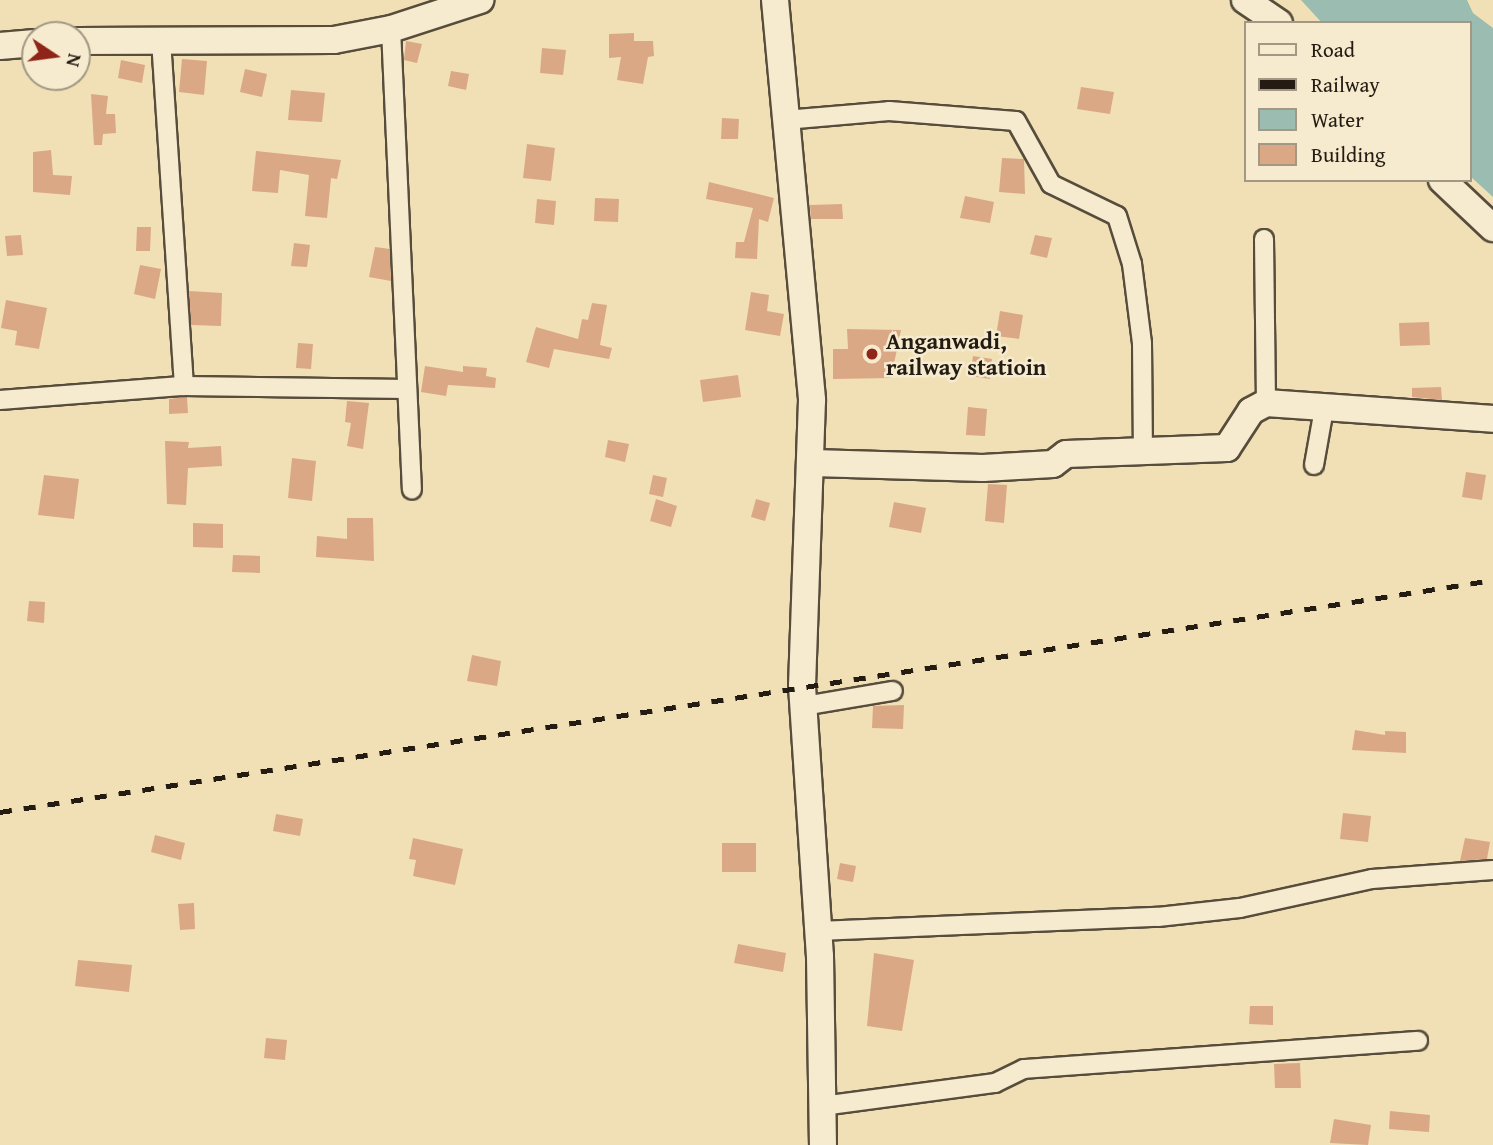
<!DOCTYPE html>
<style>
body{margin:0}
#map{position:relative;width:1493px;height:1145px;overflow:hidden;background:#f1e0b5;font-family:"Gentium Book Plus",serif}
div>[style]{position:absolute}
.water>*{inset:0;background:#9bbdb1}
.building>*{inset:0;background:#daa885}
.roads{filter:drop-shadow(2px 0 #574d3c) drop-shadow(-2px 0 #574d3c) drop-shadow(0 2px #574d3c) drop-shadow(0 -2px #574d3c)}
.street>*{height:18px;margin:-9px;padding:0 9px;transform-origin:9px;border-radius:9px;background:#f6ebcf}
.secondary>*{height:26px;margin:-13px;padding:0 13px;transform-origin:13px;border-radius:13px;background:#f6ebcf}
.rail>*{height:5px;margin-top:-2.5px;transform-origin:0;background:repeating-linear-gradient(90deg,#241c13 0 12px,transparent 0 24px)}
.dots>*{width:19px;height:19px;translate:-50% -50%;box-sizing:border-box;border:4px solid #f6ebcf;border-radius:50%}
span{translate:-50% -50%;white-space:nowrap;text-align:center;line-height:1.15;-webkit-text-stroke:5px #f6ebcf;paint-order:stroke}
.poi-label{font-size:23px;color:#241c13;font-weight:700}
.left{translate:0 -50%;text-align:left}
.legend{position:absolute;left:1244px;top:21px;width:228px;height:161px;box-sizing:border-box;background:#f6ebcf;border:2px solid #a29884;margin:0;padding:9px 12px;list-style:none;font-size:21px;color:#241c13}
.legend li{display:flex;align-items:center;gap:14px;height:35px}
.legend b{width:35px;border:2px solid #a29884}
.north{position:absolute;left:21px;top:21px;width:70px;height:70px;box-sizing:border-box;background:#f6ebcf;border:2px solid #a29884;border-radius:50%;rotate:103deg;font-size:19px;font-weight:700;line-height:28px;text-align:center;color:#241c13}
.north::after{content:'';display:block;margin:auto;width:24px;height:32px;background:#8f2418;clip-path:polygon(50% 0,100% 100%,50% 72%,0 100%)}
</style>
<div id="map">
<div class="water">
<div style="clip-path:polygon(1301px 0,1467px 0,1473px 13px,1493px 28px,1493px 197px,1470px 176px,1470px 23px,1322px 23px)"></div>
</div>
<div class="building">
<div style="clip-path:polygon(634px 33px,634px 41px,653px 41px,654px 56px,648px 57px,643px 84px,617px 80px,621px 57px,609px 58px,609px 34px)"></div>
<div style="clip-path:polygon(406px 41px,422px 44px,417px 63px,404px 60px)"></div>
<div style="clip-path:polygon(542px 48px,566px 50px,563px 75px,540px 73px)"></div>
<div style="clip-path:polygon(182px 59px,207px 61px,204px 95px,179px 92px)"></div>
<div style="clip-path:polygon(121px 60px,145px 65px,142px 83px,118px 78px)"></div>
<div style="clip-path:polygon(245px 69px,267px 74px,262px 97px,240px 92px)"></div>
<div style="clip-path:polygon(451px 71px,469px 74px,466px 90px,448px 86px)"></div>
<div style="clip-path:polygon(1081px 87px,1114px 92px,1110px 114px,1077px 109px)"></div>
<div style="clip-path:polygon(291px 90px,325px 93px,322px 122px,288px 120px)"></div>
<div style="clip-path:polygon(91px 94px,108px 96px,106px 114px,115px 114px,116px 133px,103px 134px,102px 145px,94px 145px)"></div>
<div style="clip-path:polygon(722px 118px,739px 119px,738px 139px,721px 139px)"></div>
<div style="clip-path:polygon(527px 144px,555px 148px,551px 181px,523px 178px)"></div>
<div style="clip-path:polygon(51px 150px,53px 175px,72px 176px,70px 195px,33px 192px,33px 152px)"></div>
<div style="clip-path:polygon(256px 151px,341px 160px,337px 179px,331px 178px,327px 218px,305px 216px,309px 175px,280px 170px,278px 193px,252px 191px)"></div>
<div style="clip-path:polygon(1002px 158px,1024px 159px,1025px 194px,999px 192px)"></div>
<div style="clip-path:polygon(709px 182px,774px 198px,768px 222px,759px 219px,757px 259px,735px 258px,736px 242px,744px 242px,753px 208px,706px 199px)"></div>
<div style="clip-path:polygon(965px 196px,994px 202px,990px 223px,960px 218px)"></div>
<div style="clip-path:polygon(595px 198px,619px 199px,618px 222px,594px 221px)"></div>
<div style="clip-path:polygon(537px 199px,556px 201px,554px 225px,535px 223px)"></div>
<div style="clip-path:polygon(842px 204px,843px 219px,811px 219px,810px 205px)"></div>
<div style="clip-path:polygon(137px 227px,151px 227px,150px 251px,136px 251px)"></div>
<div style="clip-path:polygon(21px 235px,23px 255px,7px 256px,5px 236px)"></div>
<div style="clip-path:polygon(1035px 235px,1052px 238px,1047px 258px,1030px 254px)"></div>
<div style="clip-path:polygon(294px 243px,310px 245px,307px 267px,291px 266px)"></div>
<div style="clip-path:polygon(375px 247px,390px 249px,391px 281px,369px 277px)"></div>
<div style="clip-path:polygon(140px 265px,161px 269px,155px 299px,134px 294px)"></div>
<div style="clip-path:polygon(189px 291px,222px 293px,221px 326px,191px 325px)"></div>
<div style="clip-path:polygon(751px 292px,769px 295px,767px 311px,784px 314px,780px 336px,745px 330px)"></div>
<div style="clip-path:polygon(6px 300px,47px 308px,39px 349px,15px 345px,17px 331px,1px 328px)"></div>
<div style="clip-path:polygon(592px 303px,607px 305px,600px 345px,612px 348px,609px 359px,554px 349px,549px 368px,526px 362px,536px 327px,578px 339px,582px 319px,588px 320px)"></div>
<div style="clip-path:polygon(1000px 311px,1023px 315px,1019px 339px,996px 336px)"></div>
<div style="clip-path:polygon(1429px 322px,1430px 345px,1400px 346px,1399px 323px)"></div>
<div style="clip-path:polygon(847px 329px,901px 330px,891px 378px,833px 379px,833px 349px,848px 349px)"></div>
<div style="clip-path:polygon(298px 343px,313px 344px,311px 369px,296px 368px)"></div>
<div style="clip-path:polygon(973px 356px,992px 359px,990px 379px,970px 376px)"></div>
<div style="clip-path:polygon(425px 366px,463px 372px,463px 366px,487px 368px,486px 376px,496px 378px,495px 388px,448px 385px,446px 396px,421px 392px)"></div>
<div style="clip-path:polygon(738px 375px,741px 397px,703px 402px,700px 380px)"></div>
<div style="clip-path:polygon(1441px 387px,1442px 400px,1412px 397px,1412px 388px)"></div>
<div style="clip-path:polygon(187px 397px,188px 413px,169px 414px,169px 399px)"></div>
<div style="clip-path:polygon(347px 401px,369px 403px,363px 449px,347px 446px,351px 423px,345px 422px)"></div>
<div style="clip-path:polygon(968px 407px,987px 409px,985px 436px,966px 435px)"></div>
<div style="clip-path:polygon(608px 440px,629px 444px,625px 462px,605px 457px)"></div>
<div style="clip-path:polygon(165px 441px,189px 442px,188px 448px,221px 446px,222px 466px,188px 468px,186px 505px,167px 504px)"></div>
<div style="clip-path:polygon(292px 458px,316px 461px,312px 501px,288px 498px)"></div>
<div style="clip-path:polygon(1466px 472px,1486px 475px,1482px 500px,1462px 497px)"></div>
<div style="clip-path:polygon(44px 475px,79px 479px,74px 519px,38px 515px)"></div>
<div style="clip-path:polygon(653px 475px,667px 478px,663px 497px,649px 494px)"></div>
<div style="clip-path:polygon(988px 484px,1007px 485px,1004px 523px,985px 521px)"></div>
<div style="clip-path:polygon(656px 499px,677px 506px,671px 527px,650px 521px)"></div>
<div style="clip-path:polygon(756px 499px,770px 503px,765px 521px,751px 517px)"></div>
<div style="clip-path:polygon(894px 502px,926px 508px,921px 533px,889px 527px)"></div>
<div style="clip-path:polygon(347px 518px,373px 518px,374px 561px,316px 557px,317px 536px,347px 539px)"></div>
<div style="clip-path:polygon(193px 523px,223px 524px,223px 548px,193px 547px)"></div>
<div style="clip-path:polygon(233px 555px,260px 556px,260px 573px,232px 572px)"></div>
<div style="clip-path:polygon(29px 601px,45px 602px,44px 623px,27px 621px)"></div>
<div style="clip-path:polygon(472px 655px,501px 661px,497px 686px,467px 681px)"></div>
<div style="clip-path:polygon(904px 705px,903px 729px,872px 728px,873px 706px)"></div>
<div style="clip-path:polygon(1355px 730px,1385px 735px,1385px 731px,1406px 732px,1406px 753px,1352px 750px)"></div>
<div style="clip-path:polygon(1343px 813px,1371px 816px,1368px 842px,1340px 839px)"></div>
<div style="clip-path:polygon(276px 814px,303px 819px,300px 836px,273px 831px)"></div>
<div style="clip-path:polygon(155px 835px,185px 843px,181px 860px,151px 852px)"></div>
<div style="clip-path:polygon(413px 838px,463px 849px,455px 885px,413px 876px,416px 860px,409px 859px)"></div>
<div style="clip-path:polygon(1465px 838px,1490px 842px,1487px 859px,1460px 861px)"></div>
<div style="clip-path:polygon(722px 843px,756px 843px,756px 872px,722px 872px)"></div>
<div style="clip-path:polygon(840px 863px,856px 866px,853px 882px,837px 879px)"></div>
<div style="clip-path:polygon(194px 903px,195px 929px,180px 930px,178px 904px)"></div>
<div style="clip-path:polygon(738px 944px,786px 953px,783px 972px,734px 963px)"></div>
<div style="clip-path:polygon(874px 953px,914px 960px,902px 1031px,867px 1026px)"></div>
<div style="clip-path:polygon(78px 960px,132px 965px,129px 992px,75px 986px)"></div>
<div style="clip-path:polygon(1250px 1006px,1273px 1006px,1273px 1025px,1249px 1024px)"></div>
<div style="clip-path:polygon(266px 1038px,287px 1040px,285px 1060px,264px 1058px)"></div>
<div style="clip-path:polygon(1300px 1063px,1301px 1088px,1275px 1088px,1274px 1064px)"></div>
<div style="clip-path:polygon(1390px 1111px,1430px 1115px,1429px 1132px,1389px 1129px)"></div>
<div style="clip-path:polygon(1334px 1119px,1371px 1125px,1368px 1145px,1330px 1143px)"></div>
</div>
<div class="roads">
<div class="street">
<div style="left:391px;top:29px;width:461px;rotate:87.4deg"></div>
<div style="left:161px;top:40px;width:347px;rotate:86.2deg"></div>
<div style="left:785px;top:120px;width:104px;rotate:-4.9deg"></div>
<div style="left:889px;top:111px;width:127px;rotate:4.5deg"></div>
<div style="left:1016px;top:121px;width:72px;rotate:60.9deg"></div>
<div style="left:1051px;top:184px;width:73px;rotate:25.9deg"></div>
<div style="left:1117px;top:216px;width:50px;rotate:72.6deg"></div>
<div style="left:1132px;top:264px;width:80px;rotate:82.8deg"></div>
<div style="left:1142px;top:343px;width:110px;rotate:89.5deg"></div>
<div style="left:1264px;top:239px;width:164px;rotate:89.3deg"></div>
<div style="left:0;top:400px;width:185px;rotate:-4.4deg"></div>
<div style="left:184px;top:386px;width:223px;rotate:0.8deg"></div>
<div style="left:1314px;top:465px;width:57px;rotate:-79.9deg"></div>
<div style="left:804px;top:706px;width:90px;rotate:-9.6deg"></div>
<div style="left:818px;top:931px;width:340px;rotate:-2.4deg"></div>
<div style="left:1158px;top:917px;width:82px;rotate:-6.3deg"></div>
<div style="left:1240px;top:908px;width:135px;rotate:-12.4deg"></div>
<div style="left:1372px;top:879px;width:121px;rotate:-4.3deg"></div>
<div style="left:822px;top:1106px;width:175px;rotate:-7.6deg"></div>
<div style="left:995px;top:1083px;width:32px;rotate:-26deg"></div>
<div style="left:1024px;top:1069px;width:395px;rotate:-4.1deg"></div>
</div>
<div class="secondary">
<div style="left:775px;top:0;width:402px;rotate:84.7deg"></div>
<div style="left:812px;top:400px;width:286px;rotate:92deg"></div>
<div style="left:802px;top:686px;width:271px;rotate:86.2deg"></div>
<div style="left:820px;top:956px;width:189px;rotate:89.1deg"></div>
<div style="left:1245px;top:0;width:41px;rotate:34.1deg"></div>
<div style="left:77px;top:41px;width:257px;rotate:-0.2deg"></div>
<div style="left:334px;top:40px;width:58px;rotate:-10.9deg"></div>
<div style="left:391px;top:29px;width:94px;rotate:-18deg"></div>
<div style="left:0;top:46px;width:35px;rotate:-5deg"></div>
<div style="left:1442px;top:180px;width:70px;rotate:43.3deg"></div>
<div style="left:813px;top:463px;width:170px;rotate:1.7deg"></div>
<div style="left:983px;top:468px;width:70px;rotate:-3.3deg"></div>
<div style="left:1053px;top:464px;width:16px;rotate:-38deg"></div>
<div style="left:1066px;top:454px;width:161px;rotate:-2.1deg"></div>
<div style="left:1227px;top:448px;width:44px;rotate:-57deg"></div>
<div style="left:1251px;top:411px;width:17px;rotate:-28deg"></div>
<div style="left:1266px;top:403px;width:228px;rotate:4deg"></div>
</div>
</div>
<div class="rail">
<div style="left:0;top:812px;width:1511px;rotate:-8.83deg"></div>
</div>
<div class="dots">
<div style="left:872px;top:354px;background:#8f2418"></div>
</div>
<div class="poi-label">
<span class="left" style="left:886px;top:354px">Anganwadi,<br>railway statioin</span>
</div>
<ul class="legend">
<li><b style="height:9px;background:#f6ebcf"></b>Road</li>
<li><b style="height:9px;background:#241c13"></b>Railway</li>
<li><b style="height:19px;background:#9bbdb1"></b>Water</li>
<li><b style="height:19px;background:#daa885"></b>Building</li>
</ul>
<div class="north">N</div>
</div>
